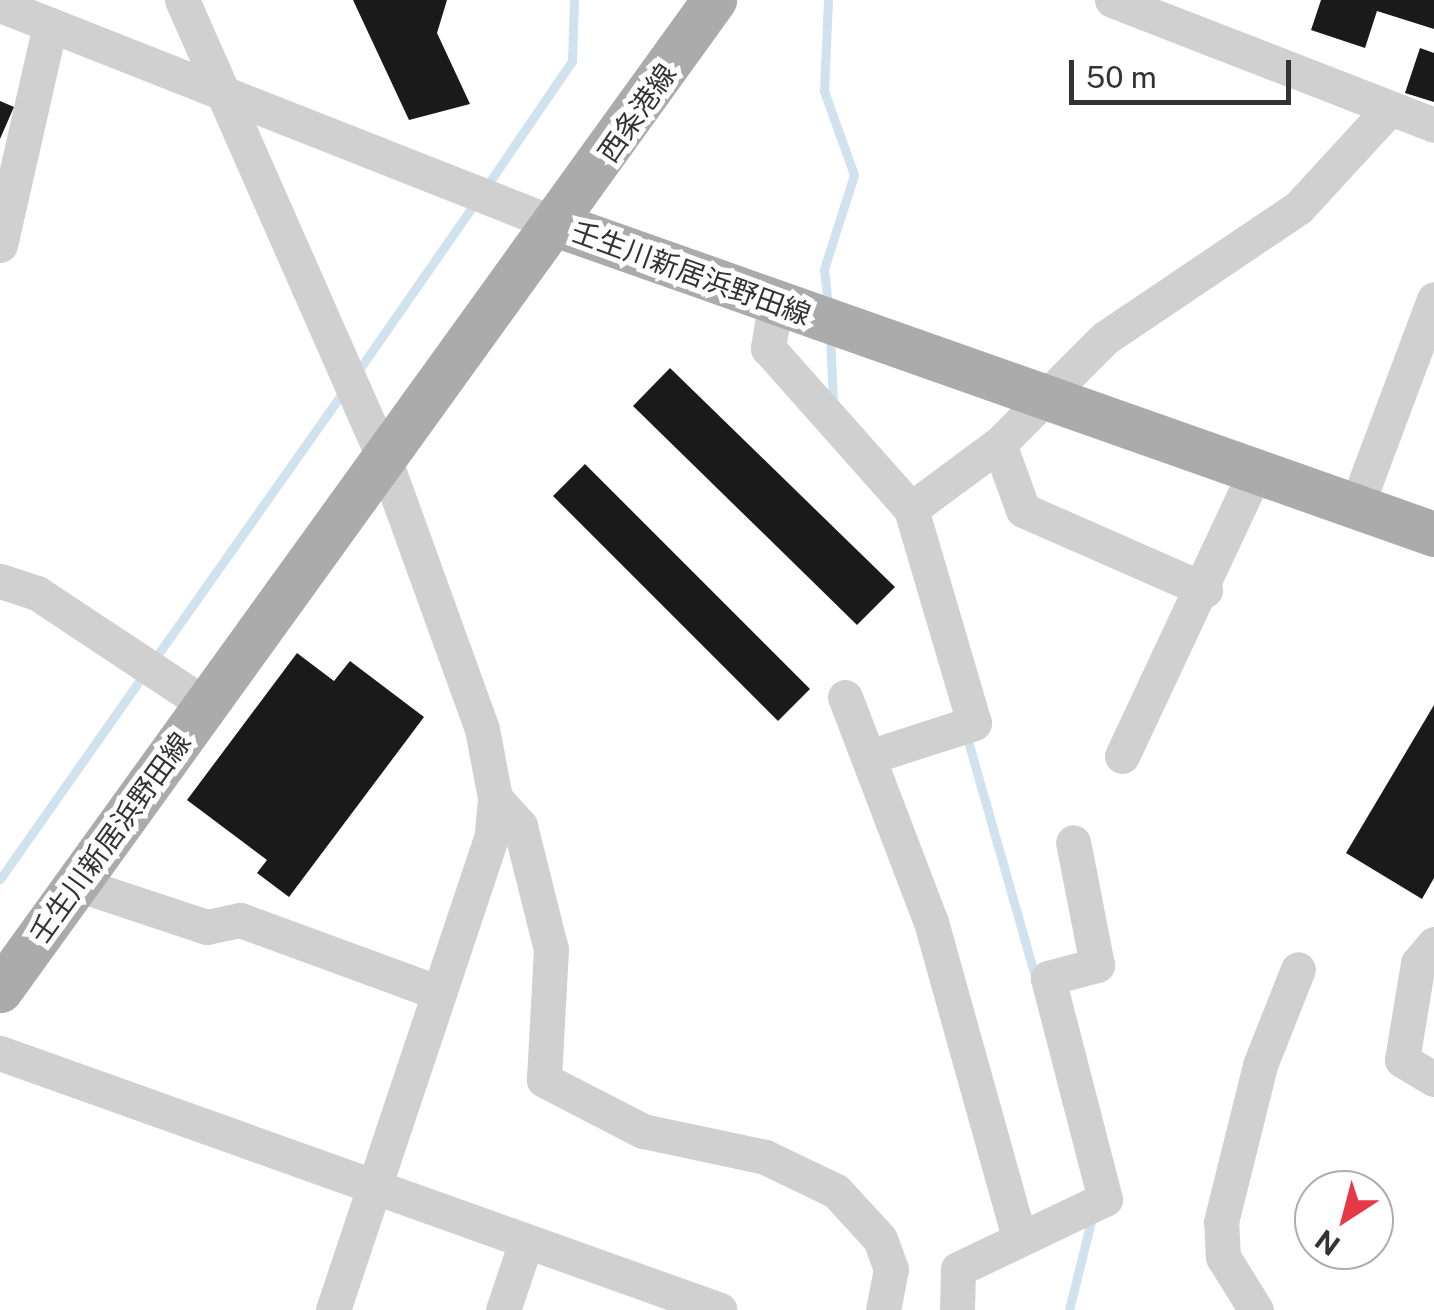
<!DOCTYPE html>
<meta charset="utf-8">
<style>
body{margin:0}
#map{position:relative;width:1434px;height:1310px;overflow:hidden;background:#fff;font-family:"Public Sans","Noto Sans JP",sans-serif}
div>[style]{position:absolute}
.stream>*{height:9px;margin:-4.5px;padding:0 4.5px;transform-origin:4.5px;border-radius:4.5px;background:#cfe2ee}
.building>*{inset:0;background:#1a1a1a}
.minor>*{height:35px;margin:-17.5px;padding:0 17.5px;transform-origin:17.5px;border-radius:17.5px;background:#d0d0d0}
.major>*{height:45px;margin:-22.5px;padding:0 22.5px;transform-origin:22.5px;border-radius:22.5px;background:#ababab}
span{translate:-50% -50%;white-space:nowrap;text-align:center;line-height:1.15;-webkit-text-stroke:10px #fff;paint-order:stroke}
.street-label{font-size:28px;color:#333}
.north{position:absolute;left:1294px;top:1170px;width:100px;height:100px;box-sizing:border-box;background:#fff;border:2px solid #adadad;border-radius:50%;rotate:216deg;font-size:28px;font-weight:700;line-height:40px;text-align:center;color:#333}
.north::after{content:'';display:block;margin:auto;width:35px;height:45px;background:#e63946;clip-path:polygon(50% 0,100% 100%,50% 72%,0 100%)}
.scale{position:absolute;left:1069px;top:60px;width:222px;height:45px;box-sizing:border-box;border:5px solid #333;border-top:0;padding-left:12px;font-size:30px;line-height:35px;white-space:nowrap;color:#333;-webkit-text-stroke:8px #fff;paint-order:stroke}
</style>
<div id="map">
<div class="stream">
<div style="left:828px;top:0;width:91px;rotate:92.5deg"></div>
<div style="left:824px;top:91px;width:89px;rotate:70.3deg"></div>
<div style="left:854px;top:175px;width:99px;rotate:107.7deg"></div>
<div style="left:824px;top:269px;width:38px;rotate:84deg"></div>
<div style="left:484px;top:190px;width:156px;rotate:-55.7deg"></div>
<div style="left:572px;top:61px;width:61px;rotate:-88.1deg"></div>
<div style="left:830px;top:337px;width:64px;rotate:87.3deg"></div>
<div style="left:356px;top:374px;width:208px;rotate:-55.2deg"></div>
<div style="left:154px;top:660px;width:329px;rotate:-54.8deg"></div>
<div style="left:966px;top:734px;width:255px;rotate:74.1deg"></div>
<div style="left:0;top:879px;width:252px;rotate:-54.9deg"></div>
<div style="left:1069px;top:1310px;width:96px;rotate:-76.1deg"></div>
</div>
<div class="building">
<div style="clip-path:polygon(353px 0,447px 0,437px 33px,470px 104px,409px 120px)"></div>
<div style="clip-path:polygon(1321px 0,1434px 0,1434px 29px,1377px 11px,1365px 48px,1311px 30px)"></div>
<div style="clip-path:polygon(1420px 48px,1434px 53px,1434px 102px,1405px 93px)"></div>
<div style="clip-path:polygon(0 101px,14px 107px,0 139px)"></div>
<div style="clip-path:polygon(670px 368px,895px 587px,857px 625px,633px 406px)"></div>
<div style="clip-path:polygon(585px 464px,810px 689px,778px 721px,553px 496px)"></div>
<div style="clip-path:polygon(297px 653px,334px 681px,350px 661px,424px 717px,289px 897px,257px 873px,267px 860px,187px 800px)"></div>
<div style="clip-path:polygon(1434px 705px,1434px 878px,1422px 899px,1346px 853px)"></div>
</div>
<div class="minor">
<div style="left:182px;top:0;width:504px;rotate:66.23deg"></div>
<div style="left:385px;top:461px;width:285px;rotate:70.1deg"></div>
<div style="left:482px;top:729px;width:70px;rotate:79.3deg"></div>
<div style="left:495px;top:798px;width:37px;rotate:95deg"></div>
<div style="left:492px;top:835px;width:501px;rotate:108.51deg"></div>
<div style="left:1112px;top:0;width:345px;rotate:21.2deg"></div>
<div style="left:0;top:5px;width:600px;rotate:21.52deg"></div>
<div style="left:0;top:245px;width:226px;rotate:-77.2deg"></div>
<div style="left:775px;top:305px;width:44px;rotate:99.2deg"></div>
<div style="left:768px;top:348px;width:215px;rotate:48.4deg"></div>
<div style="left:911px;top:509px;width:223px;rotate:73.6deg"></div>
<div style="left:974px;top:723px;width:107px;rotate:162.1deg"></div>
<div style="left:999px;top:444px;width:70px;rotate:70deg"></div>
<div style="left:1023px;top:510px;width:199px;rotate:23.7deg"></div>
<div style="left:1356px;top:507px;width:222px;rotate:-69.4deg"></div>
<div style="left:911px;top:509px;width:109px;rotate:-36.5deg"></div>
<div style="left:999px;top:444px;width:150px;rotate:-45deg"></div>
<div style="left:1105px;top:338px;width:234px;rotate:-34deg"></div>
<div style="left:1299px;top:207px;width:134px;rotate:-47.4deg"></div>
<div style="left:0;top:581px;width:39px;rotate:18deg"></div>
<div style="left:37px;top:593px;width:203px;rotate:33.5deg"></div>
<div style="left:845px;top:697px;width:241px;rotate:69.1deg"></div>
<div style="left:931px;top:922px;width:323px;rotate:74.4deg"></div>
<div style="left:1122px;top:756px;width:314px;rotate:-64.9deg"></div>
<div style="left:495px;top:798px;width:38px;rotate:48deg"></div>
<div style="left:520px;top:826px;width:127px;rotate:75.9deg"></div>
<div style="left:551px;top:949px;width:131px;rotate:93.1deg"></div>
<div style="left:544px;top:1080px;width:111px;rotate:27.3deg"></div>
<div style="left:643px;top:1131px;width:125px;rotate:12deg"></div>
<div style="left:765px;top:1157px;width:79px;rotate:25.6deg"></div>
<div style="left:836px;top:1191px;width:65px;rotate:47.5deg"></div>
<div style="left:880px;top:1239px;width:32px;rotate:70deg"></div>
<div style="left:891px;top:1269px;width:42px;rotate:101deg"></div>
<div style="left:77px;top:884px;width:137px;rotate:18.3deg"></div>
<div style="left:207px;top:927px;width:34px;rotate:-12deg"></div>
<div style="left:240px;top:920px;width:212px;rotate:20.1deg"></div>
<div style="left:1434px;top:944px;width:25px;rotate:130deg"></div>
<div style="left:1418px;top:963px;width:98px;rotate:99.4deg"></div>
<div style="left:1402px;top:1060px;width:37px;rotate:31deg"></div>
<div style="left:0;top:1053px;width:764px;rotate:19.64deg"></div>
<div style="left:503px;top:1310px;width:72px;rotate:-71.3deg"></div>
<div style="left:957px;top:1310px;width:41px;rotate:-88.6deg"></div>
<div style="left:958px;top:1269px;width:163px;rotate:-25.5deg"></div>
<div style="left:1105px;top:1199px;width:228px;rotate:-104.5deg"></div>
<div style="left:1048px;top:978px;width:51px;rotate:-14.9deg"></div>
<div style="left:1097px;top:965px;width:125px;rotate:-101deg"></div>
<div style="left:1256px;top:1310px;width:62px;rotate:-121.9deg"></div>
<div style="left:1223px;top:1257px;width:35px;rotate:-93deg"></div>
<div style="left:1221px;top:1222px;width:162px;rotate:-76deg"></div>
<div style="left:1260px;top:1065px;width:103px;rotate:-68.4deg"></div>
</div>
<div class="major">
<div style="left:558px;top:225px;width:929px;rotate:19.43deg"></div>
<div style="left:0;top:990px;width:1221px;rotate:-54.2deg"></div>
</div>
<div class="street-label">
<span style="left:637px;top:113px;rotate:-55deg">西条港線</span>
<span style="left:691px;top:273px;rotate:20deg">壬生川新居浜野田線</span>
<span style="left:110px;top:838px;rotate:-54deg">壬生川新居浜野田線</span>
</div>
<div class="north">N</div>
<div class="scale">50 m</div>
</div>
